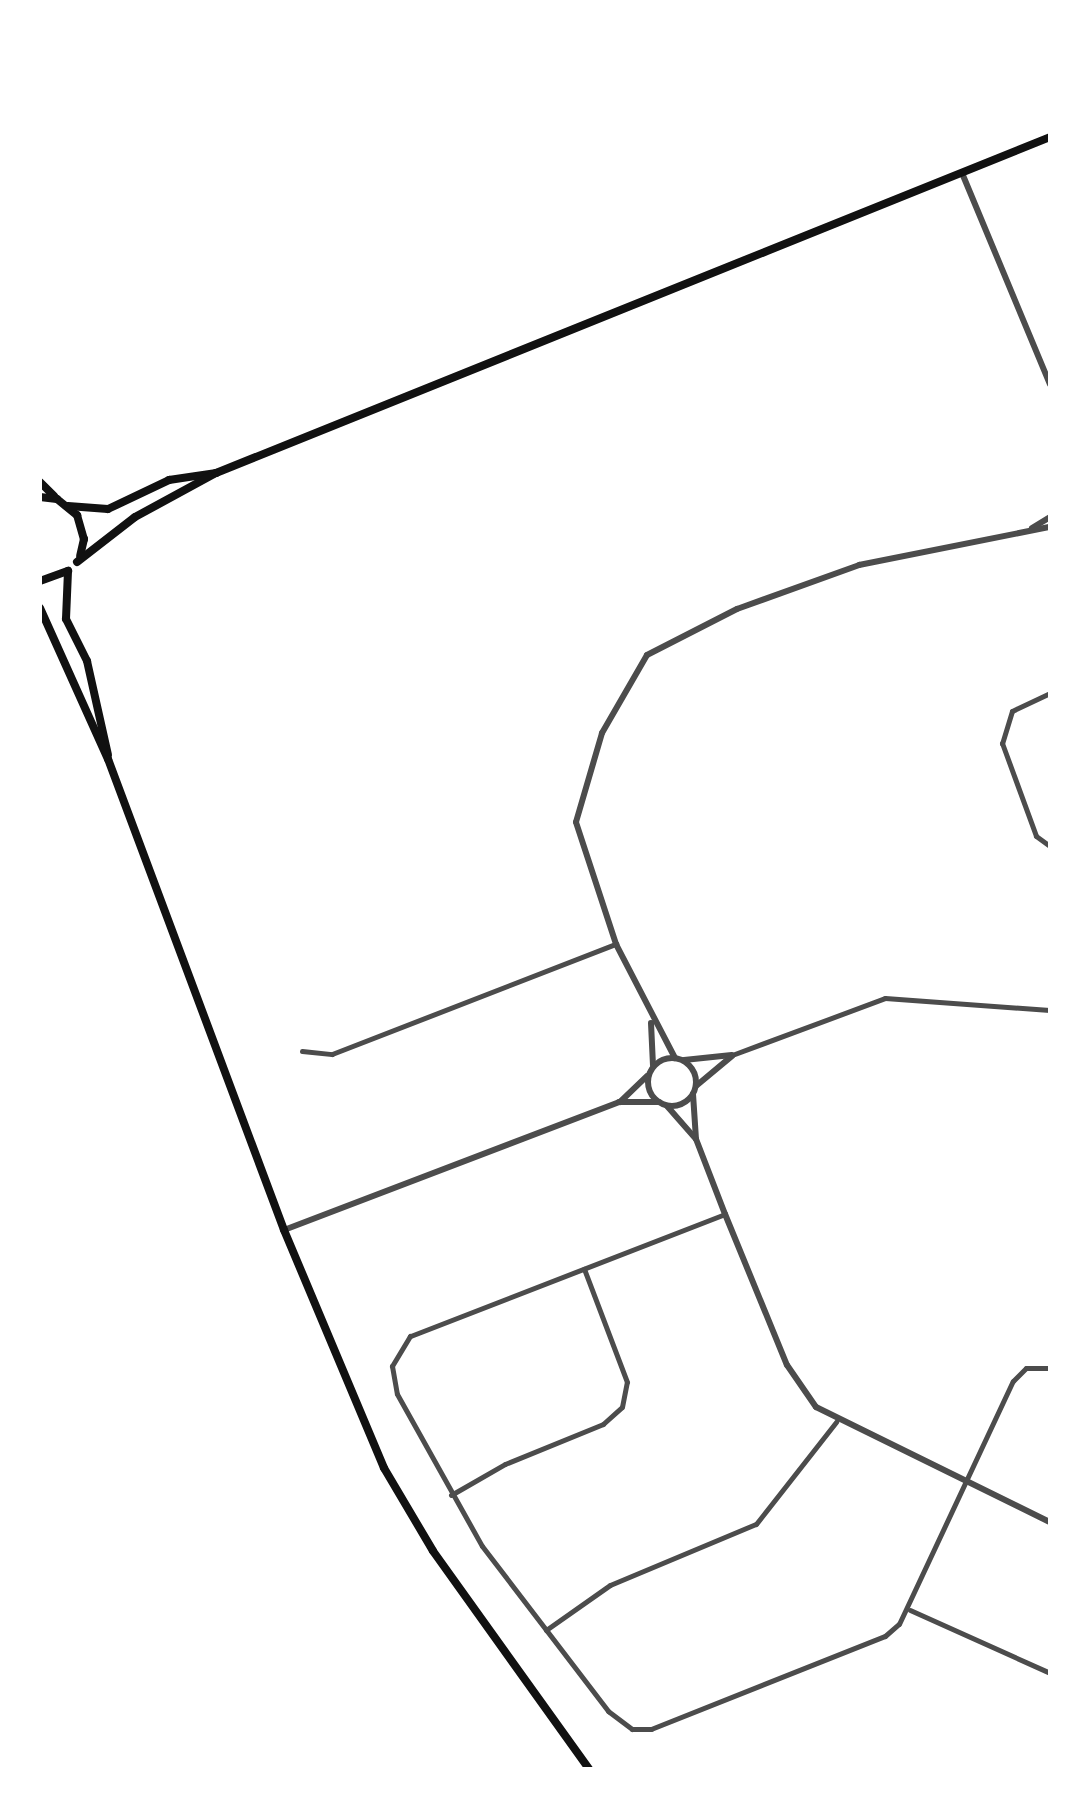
<!DOCTYPE html>
<style>
body{margin:0}
#map{position:relative;width:1090px;height:1809px;overflow:hidden;background:#fff;font-family:Karla,sans-serif}
div>[style]{position:absolute}
.minor>*{height:5px;margin:-2.5px;padding:0 2.5px;transform-origin:2.5px;border-radius:2.5px;background:#4c4c4c}
.tertiary>*{height:6px;margin:-3px;padding:0 3px;transform-origin:3px;border-radius:3px;background:#4c4c4c}
.tertiary>.ring{margin:-3px;padding:0;box-sizing:content-box;background:none;border:6px solid #4c4c4c;border-radius:50%}
.secondary>*{height:8px;margin:-4px;padding:0 4px;transform-origin:4px;border-radius:4px;background:#111}
span{translate:-50% -50%;white-space:nowrap;text-align:center;line-height:1.15;-webkit-text-stroke:10px #fff;paint-order:stroke}
.frame{position:absolute;inset:0;border:42px solid #fff;pointer-events:none}
</style>
<div id="map">
<div class="minor">
<div style="left:1050px;top:693px;width:42px;rotate:154.7deg"></div>
<div style="left:1012px;top:711px;width:34px;rotate:107deg"></div>
<div style="left:1002px;top:743px;width:99px;rotate:69.9deg"></div>
<div style="left:1036px;top:836px;width:17px;rotate:36deg"></div>
<div style="left:302px;top:1051px;width:30px;rotate:6deg"></div>
<div style="left:332px;top:1054px;width:305px;rotate:-21.2deg"></div>
<div style="left:732px;top:1055px;width:163px;rotate:-20.4deg"></div>
<div style="left:885px;top:998px;width:165px;rotate:4.2deg"></div>
<div style="left:725px;top:1214px;width:338px;rotate:158.8deg"></div>
<div style="left:410px;top:1336px;width:35px;rotate:121deg"></div>
<div style="left:392px;top:1366px;width:28px;rotate:80deg"></div>
<div style="left:397px;top:1394px;width:174px;rotate:60.8deg"></div>
<div style="left:482px;top:1546px;width:208px;rotate:52.6deg"></div>
<div style="left:608px;top:1711px;width:30px;rotate:37deg"></div>
<div style="left:632px;top:1729px;width:19px"></div>
<div style="left:651px;top:1729px;width:252px;rotate:-21.7deg"></div>
<div style="left:885px;top:1636px;width:18px;rotate:-41deg"></div>
<div style="left:899px;top:1624px;width:268px;rotate:-64.9deg"></div>
<div style="left:1013px;top:1381px;width:18px;rotate:-45deg"></div>
<div style="left:1026px;top:1368px;width:24px"></div>
<div style="left:451px;top:1495px;width:62px;rotate:-29.9deg"></div>
<div style="left:505px;top:1464px;width:106px;rotate:-22.2deg"></div>
<div style="left:603px;top:1424px;width:25px;rotate:-42deg"></div>
<div style="left:622px;top:1407px;width:25px;rotate:-79deg"></div>
<div style="left:627px;top:1382px;width:121px;rotate:-110.8deg"></div>
<div style="left:910px;top:1610px;width:154px;rotate:24.2deg"></div>
<div style="left:546px;top:1630px;width:78px;rotate:-35.1deg"></div>
<div style="left:610px;top:1585px;width:158px;rotate:-22.7deg"></div>
<div style="left:756px;top:1524px;width:130px;rotate:-51.9deg"></div>
</div>
<div class="tertiary">
<div style="left:962px;top:173px;width:229px;rotate:67.4deg"></div>
<div style="left:1032px;top:528px;width:21px;rotate:-31deg"></div>
<div style="left:651px;top:1023px;width:42px;rotate:87.3deg"></div>
<div style="left:675px;top:1058px;width:128px;rotate:-117.4deg"></div>
<div style="left:616px;top:944px;width:128px;rotate:-108.2deg"></div>
<div style="left:576px;top:822px;width:93px;rotate:-73.7deg"></div>
<div style="left:602px;top:733px;width:90px;rotate:-60deg"></div>
<div style="left:647px;top:655px;width:101px;rotate:-27.1deg"></div>
<div style="left:737px;top:609px;width:130px;rotate:-19.8deg"></div>
<div style="left:859px;top:565px;width:195px;rotate:-11.3deg"></div>
<div class="ring" style="left:648px;top:1058px;width:42px;height:42px"></div>
<div style="left:684px;top:1060px;width:48px;rotate:-5.9deg"></div>
<div style="left:696px;top:1086px;width:47px;rotate:-39.8deg"></div>
<div style="left:693px;top:1094px;width:45px;rotate:86.2deg"></div>
<div style="left:696px;top:1139px;width:80px;rotate:68.9deg"></div>
<div style="left:725px;top:1214px;width:163px;rotate:67.7deg"></div>
<div style="left:787px;top:1365px;width:51px;rotate:55.4deg"></div>
<div style="left:816px;top:1407px;width:261px;rotate:26.2deg"></div>
<div style="left:620px;top:1102px;width:37px;rotate:-44deg"></div>
<div style="left:667px;top:1106px;width:43px;rotate:48.8deg"></div>
<div style="left:284px;top:1230px;width:359px;rotate:-20.9deg"></div>
<div style="left:619px;top:1102px;width:40px"></div>
</div>
<div class="secondary">
<div style="left:40px;top:482px;width:20px;rotate:45deg"></div>
<div style="left:40px;top:497px;width:17px;rotate:7deg"></div>
<div style="left:57px;top:499px;width:26px;rotate:39deg"></div>
<div style="left:77px;top:515px;width:25px;rotate:74deg"></div>
<div style="left:84px;top:539px;width:17px;rotate:103deg"></div>
<div style="left:68px;top:506px;width:40px;rotate:4.3deg"></div>
<div style="left:108px;top:509px;width:68px;rotate:-25.4deg"></div>
<div style="left:169px;top:480px;width:48px;rotate:-8.5deg"></div>
<div style="left:77px;top:562px;width:73px;rotate:-37.8deg"></div>
<div style="left:135px;top:517px;width:92px;rotate:-28.5deg"></div>
<div style="left:216px;top:473px;width:899px;rotate:-21.94deg"></div>
<div style="left:68px;top:571px;width:48px;rotate:92.4deg"></div>
<div style="left:66px;top:619px;width:47px;rotate:63.4deg"></div>
<div style="left:87px;top:661px;width:96px;rotate:77.4deg"></div>
<div style="left:40px;top:581px;width:30px;rotate:-20deg"></div>
<div style="left:40px;top:608px;width:166px;rotate:65.8deg"></div>
<div style="left:108px;top:759px;width:503px;rotate:69.51deg"></div>
<div style="left:284px;top:1230px;width:258px;rotate:67.2deg"></div>
<div style="left:384px;top:1468px;width:96px;rotate:59.4deg"></div>
<div style="left:433px;top:1551px;width:268px;rotate:54.4deg"></div>
</div>
<div class="frame"></div>
</div>
